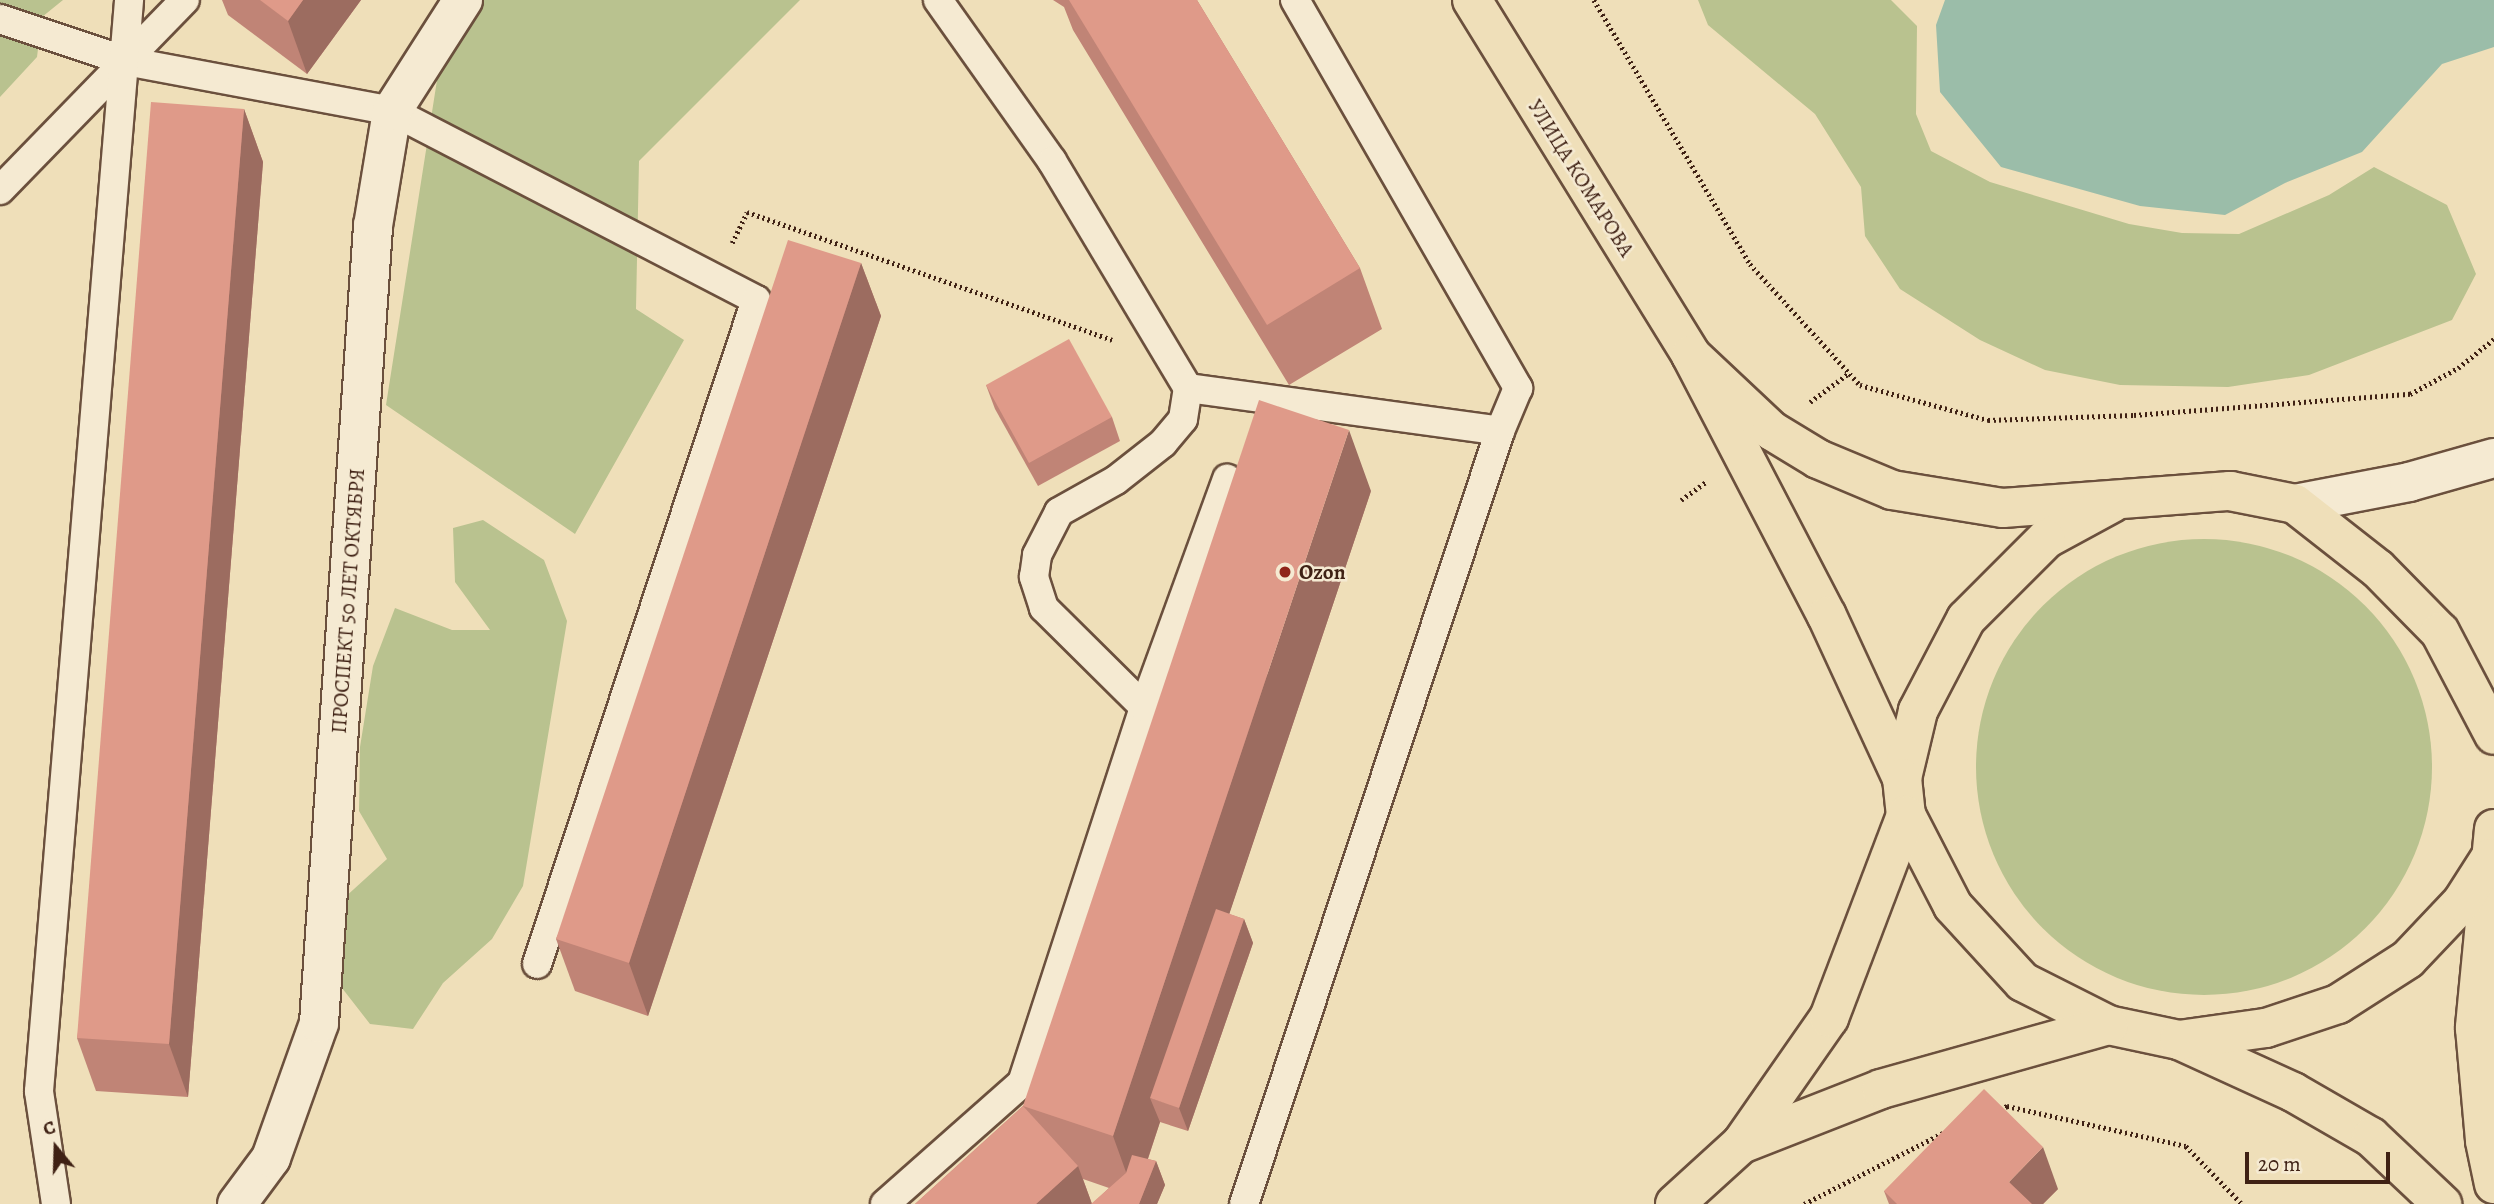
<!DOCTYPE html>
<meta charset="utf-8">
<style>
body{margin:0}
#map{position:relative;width:2494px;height:1204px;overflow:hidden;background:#efdfb9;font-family:Alegreya,serif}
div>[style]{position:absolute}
.green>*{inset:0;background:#b9c28f}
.round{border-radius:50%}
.water>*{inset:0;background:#9bbda9}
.path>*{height:4.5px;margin-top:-2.25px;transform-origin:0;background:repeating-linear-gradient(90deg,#3f2114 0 2px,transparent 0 5.5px)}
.roads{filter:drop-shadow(2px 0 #6b503d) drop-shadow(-2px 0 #6b503d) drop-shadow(0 2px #6b503d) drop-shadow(0 -2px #6b503d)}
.lane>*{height:28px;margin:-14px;padding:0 14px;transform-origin:14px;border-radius:14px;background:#f5ead2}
.secondary>*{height:38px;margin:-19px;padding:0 19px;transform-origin:19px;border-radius:19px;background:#f5ead2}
.primary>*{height:38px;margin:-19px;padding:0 19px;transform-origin:19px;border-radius:19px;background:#efdfb9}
.wall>*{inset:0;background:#c08476}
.shaded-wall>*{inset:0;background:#9c6c60}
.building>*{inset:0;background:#df9a89}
.dots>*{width:19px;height:19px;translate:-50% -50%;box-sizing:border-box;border:4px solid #f5ead2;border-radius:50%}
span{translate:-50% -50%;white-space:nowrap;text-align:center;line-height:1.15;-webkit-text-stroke:5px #f5ead2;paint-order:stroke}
.street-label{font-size:21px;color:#3f2114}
.poi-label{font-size:21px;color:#3f2114;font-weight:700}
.left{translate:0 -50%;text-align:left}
.north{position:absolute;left:21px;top:1113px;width:70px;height:70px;-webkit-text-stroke:5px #f5ead2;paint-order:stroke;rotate:341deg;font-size:19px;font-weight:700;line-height:28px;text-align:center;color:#3f2114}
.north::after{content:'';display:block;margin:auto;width:24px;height:32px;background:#3f2114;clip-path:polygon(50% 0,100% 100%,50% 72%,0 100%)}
.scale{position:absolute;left:2245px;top:1152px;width:145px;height:32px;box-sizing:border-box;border:4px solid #3f2114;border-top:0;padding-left:9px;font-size:21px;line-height:24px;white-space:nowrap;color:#3f2114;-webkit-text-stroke:5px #f5ead2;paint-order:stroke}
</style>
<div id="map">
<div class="green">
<div style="clip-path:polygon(0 0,63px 0,42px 17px,37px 57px,0 97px)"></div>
<div style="clip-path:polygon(474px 0,800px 0,639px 161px,636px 309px,684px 340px,575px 534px,386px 405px,443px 42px)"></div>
<div style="clip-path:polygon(1698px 0,1891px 0,1917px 26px,1916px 114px,1931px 151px,1990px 182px,2129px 224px,2182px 233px,2239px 234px,2329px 195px,2374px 167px,2447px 205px,2476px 274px,2452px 320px,2309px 375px,2228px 387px,2120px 385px,2045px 370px,1980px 340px,1900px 289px,1865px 236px,1861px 187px,1815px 114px,1708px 25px)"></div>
<div style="clip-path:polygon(483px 520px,544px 560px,567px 621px,523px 886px,492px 939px,443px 983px,413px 1029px,370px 1024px,335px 979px,343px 899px,387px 859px,359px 811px,360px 747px,373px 666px,395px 608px,452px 630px,490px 630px,455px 582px,453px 528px)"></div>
<div class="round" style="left:1976px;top:539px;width:456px;height:456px"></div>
</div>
<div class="water">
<div style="clip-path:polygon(1945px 0,2494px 0,2494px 47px,2442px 64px,2362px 152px,2285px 183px,2225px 215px,2140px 206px,2001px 167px,1940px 92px,1936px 25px)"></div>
</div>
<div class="path">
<div style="left:1594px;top:0;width:307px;rotate:59.4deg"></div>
<div style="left:1750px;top:264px;width:164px;rotate:47.7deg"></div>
<div style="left:1860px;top:385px;width:133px;rotate:15.3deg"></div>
<div style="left:1988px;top:420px;width:146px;rotate:-2deg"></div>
<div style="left:2134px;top:415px;width:277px;rotate:-4.4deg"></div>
<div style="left:2410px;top:394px;width:55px;rotate:-28.4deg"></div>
<div style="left:2458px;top:368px;width:46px;rotate:-38.9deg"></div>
<div style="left:732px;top:243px;width:34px;rotate:-64deg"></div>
<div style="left:747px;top:212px;width:387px;rotate:19.3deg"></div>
<div style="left:1810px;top:402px;width:49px;rotate:-36.6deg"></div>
<div style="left:1681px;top:500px;width:31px;rotate:-36deg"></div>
<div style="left:2000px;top:1109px;width:8px;rotate:-23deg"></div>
<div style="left:2007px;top:1106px;width:183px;rotate:12.6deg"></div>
<div style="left:2186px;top:1146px;width:81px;rotate:46deg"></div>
<div style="left:1804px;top:1204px;width:156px;rotate:-27.1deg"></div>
</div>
<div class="roads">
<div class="lane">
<div style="left:938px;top:0;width:197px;rotate:54.7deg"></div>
<div style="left:1052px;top:161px;width:265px;rotate:59.1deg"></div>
<div style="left:1188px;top:388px;width:315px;rotate:7.8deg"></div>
<div style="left:1500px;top:431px;width:814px;rotate:108.32deg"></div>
<div style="left:1295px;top:0;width:448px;rotate:60.1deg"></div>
<div style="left:1518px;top:388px;width:47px;rotate:112.7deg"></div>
<div style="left:0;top:19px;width:133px;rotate:18.4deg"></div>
<div style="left:126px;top:61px;width:271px;rotate:10.6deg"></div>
<div style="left:392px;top:111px;width:410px;rotate:27.4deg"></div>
<div style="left:756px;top:300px;width:699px;rotate:108.25deg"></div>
<div style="left:0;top:190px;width:265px;rotate:-45.8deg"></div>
<div style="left:1144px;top:707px;width:243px;rotate:-70deg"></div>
<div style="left:56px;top:1204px;width:114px;rotate:-98.6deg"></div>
<div style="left:39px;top:1091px;width:1095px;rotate:-85.28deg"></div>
<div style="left:885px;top:1204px;width:183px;rotate:-41.5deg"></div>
<div style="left:1022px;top:1083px;width:395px;rotate:-72deg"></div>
<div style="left:1144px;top:707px;width:141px;rotate:-135.3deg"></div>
<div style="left:1044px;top:608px;width:33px;rotate:-108deg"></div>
<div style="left:1034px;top:577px;width:22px;rotate:-82deg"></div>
<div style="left:1037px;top:555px;width:48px;rotate:-62.9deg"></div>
<div style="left:1059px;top:512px;width:65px;rotate:-29.3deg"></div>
<div style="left:1116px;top:480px;width:60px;rotate:-38.2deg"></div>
<div style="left:1163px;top:443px;width:31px;rotate:-50deg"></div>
<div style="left:1183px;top:419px;width:31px;rotate:-81deg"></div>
</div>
<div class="secondary">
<div style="left:2295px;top:504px;width:116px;rotate:-10.9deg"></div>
<div style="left:2409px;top:482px;width:88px;rotate:-15.8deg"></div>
<div style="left:237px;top:1204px;width:57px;rotate:-53.5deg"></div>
<div style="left:271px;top:1158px;width:143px;rotate:-70.4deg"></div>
<div style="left:319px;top:1023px;width:799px;rotate:-86.12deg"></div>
<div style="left:373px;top:226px;width:117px;rotate:-80.6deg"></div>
<div style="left:392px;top:111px;width:132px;rotate:-57.4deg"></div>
</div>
<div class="primary">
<div style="left:1472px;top:0;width:417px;rotate:58.3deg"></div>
<div style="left:1691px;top:355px;width:294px;rotate:62.5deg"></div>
<div style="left:1827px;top:616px;width:179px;rotate:65.2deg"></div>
<div style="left:1691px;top:355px;width:111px;rotate:43.2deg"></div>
<div style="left:1772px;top:431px;width:54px;rotate:31.3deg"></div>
<div style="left:1818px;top:459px;width:80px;rotate:22.7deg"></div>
<div style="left:1892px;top:490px;width:112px;rotate:9.2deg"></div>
<div style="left:2003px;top:508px;width:228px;rotate:-4.3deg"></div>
<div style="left:2230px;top:491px;width:66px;rotate:11.3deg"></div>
<div style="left:2295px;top:504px;width:105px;rotate:38.1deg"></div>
<div style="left:2378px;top:569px;width:88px;rotate:45.5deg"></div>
<div style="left:2440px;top:632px;width:116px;rotate:62.3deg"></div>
<div style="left:2112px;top:503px;width:75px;rotate:151.4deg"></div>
<div style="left:2046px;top:539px;width:113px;rotate:135deg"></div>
<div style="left:1966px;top:619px;width:104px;rotate:117.6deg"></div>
<div style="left:1918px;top:711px;width:69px;rotate:103.4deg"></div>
<div style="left:1902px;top:778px;width:37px;rotate:84deg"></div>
<div style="left:1906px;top:815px;width:102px;rotate:62.7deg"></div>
<div style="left:1953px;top:906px;width:103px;rotate:47.4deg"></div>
<div style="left:2023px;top:982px;width:95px;rotate:26.8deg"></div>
<div style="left:2108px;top:1025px;width:73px;rotate:11.9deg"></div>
<div style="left:2179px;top:1040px;width:125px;rotate:24.5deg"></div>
<div style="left:2293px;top:1092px;width:90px;rotate:30deg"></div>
<div style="left:2371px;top:1137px;width:98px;rotate:43.3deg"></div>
<div style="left:2494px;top:829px;width:200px;rotate:95.5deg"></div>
<div style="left:2475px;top:1028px;width:113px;rotate:84.9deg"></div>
<div style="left:2485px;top:1141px;width:44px;rotate:78.2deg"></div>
<div style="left:2179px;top:1040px;width:88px;rotate:-7.9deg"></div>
<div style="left:2266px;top:1028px;width:76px;rotate:-18.4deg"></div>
<div style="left:2338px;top:1004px;width:83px;rotate:-32.7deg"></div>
<div style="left:2408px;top:959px;width:79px;rotate:-46.5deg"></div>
<div style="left:2462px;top:902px;width:52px;rotate:-57.5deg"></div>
<div style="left:1741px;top:1144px;width:150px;rotate:-21.4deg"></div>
<div style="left:1881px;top:1089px;width:236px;rotate:-15.7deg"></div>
<div style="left:1675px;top:1204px;width:89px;rotate:-42.3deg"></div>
<div style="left:1741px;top:1144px;width:154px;rotate:-55.1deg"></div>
<div style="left:1829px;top:1018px;width:217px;rotate:-69.2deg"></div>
</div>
</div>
<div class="wall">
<div style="clip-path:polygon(222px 0,361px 0,307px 74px,228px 15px)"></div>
<div style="clip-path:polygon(1053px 0,1197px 0,1360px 268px,1382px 329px,1289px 385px,1073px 30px,1064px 7px)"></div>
<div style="clip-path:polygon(244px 109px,263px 162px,188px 1097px,96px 1091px,77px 1038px)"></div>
<div style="clip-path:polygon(861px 263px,881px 316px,648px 1016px,575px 991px,556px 939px)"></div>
<div style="clip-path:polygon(986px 385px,1112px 417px,1120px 441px,1038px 486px,995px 409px)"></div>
<div style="clip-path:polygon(evenodd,1371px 491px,1229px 914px,1244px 919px,1253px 943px,1188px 1131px,1160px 1122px,1148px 1159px,1156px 1161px,1165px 1185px,1157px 1204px,915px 1204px,1023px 1106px,1371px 491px,1083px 1179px,1109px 1188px,1092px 1204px,1083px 1179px)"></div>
<div style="clip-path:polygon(2058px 1189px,2043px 1204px,1889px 1204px,1884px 1191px)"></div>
</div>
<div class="shaded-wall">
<div style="clip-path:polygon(303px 0,361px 0,307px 74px,288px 21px)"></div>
<div style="clip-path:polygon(244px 109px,263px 162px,188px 1097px,169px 1044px)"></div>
<div style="clip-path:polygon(861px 263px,881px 316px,648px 1016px,629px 963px)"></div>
<div style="clip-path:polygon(1349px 430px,1371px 491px,1166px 1103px,1150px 1098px,1160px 1122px,1135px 1197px,1113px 1136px)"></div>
<div style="clip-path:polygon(1244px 919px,1253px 943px,1188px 1131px,1179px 1108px)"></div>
<div style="clip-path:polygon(2043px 1147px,2058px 1189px,2043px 1204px,2017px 1204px,2009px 1182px)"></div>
<div style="clip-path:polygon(1156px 1161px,1165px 1185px,1157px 1204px,1139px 1204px)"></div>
<div style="clip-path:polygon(1078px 1166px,1092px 1204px,1036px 1204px)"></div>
</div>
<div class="building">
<div style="clip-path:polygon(260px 0,303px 0,288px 21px)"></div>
<div style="clip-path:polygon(1069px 0,1197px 0,1360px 268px,1267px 325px)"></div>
<div style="clip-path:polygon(151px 102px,244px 109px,169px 1044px,77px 1038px)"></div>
<div style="clip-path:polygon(788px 240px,861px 263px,629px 963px,556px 939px)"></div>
<div style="clip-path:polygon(1069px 339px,1112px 417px,1029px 463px,986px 385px)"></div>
<div style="clip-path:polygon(1259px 400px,1349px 430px,1113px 1136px,1023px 1106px)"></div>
<div style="clip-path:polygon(1216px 909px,1244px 919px,1179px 1108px,1150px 1098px)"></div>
<div style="clip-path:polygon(1984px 1089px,2043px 1147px,2009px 1182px,2032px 1204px,1897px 1204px,1884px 1191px)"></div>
<div style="clip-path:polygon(1023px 1106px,1078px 1166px,1036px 1204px,915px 1204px)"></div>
<div style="clip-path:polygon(1132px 1155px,1156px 1161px,1139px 1204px,1091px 1204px,1126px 1173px)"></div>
</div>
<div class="dots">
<div style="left:1285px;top:572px;background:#8f2418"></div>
</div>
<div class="street-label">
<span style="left:1581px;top:178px;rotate:58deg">УЛИЦА КОМАРОВА</span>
<span style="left:348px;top:601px;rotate:-86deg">ПРОСПЕКТ 50 ЛЕТ ОКТЯБРЯ</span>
</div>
<div class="poi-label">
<span class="left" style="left:1299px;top:572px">Ozon</span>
</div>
<div class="north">С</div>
<div class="scale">20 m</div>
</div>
